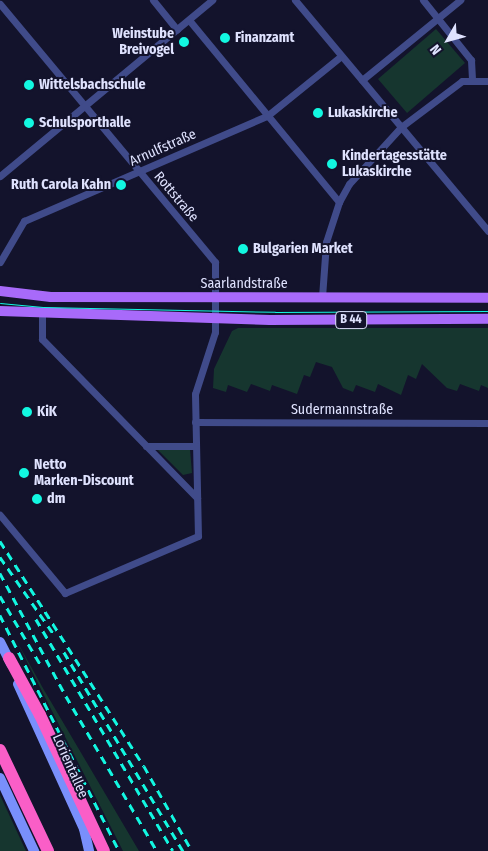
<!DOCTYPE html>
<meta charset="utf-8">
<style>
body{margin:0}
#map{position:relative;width:488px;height:851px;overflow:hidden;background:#13132c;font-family:"Fira Sans Condensed",sans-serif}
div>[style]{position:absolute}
.green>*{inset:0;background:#16362f}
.street>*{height:7px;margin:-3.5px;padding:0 3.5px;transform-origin:3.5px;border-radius:3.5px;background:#404b8a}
.secondary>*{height:10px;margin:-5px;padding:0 5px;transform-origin:5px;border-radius:5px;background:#798ffb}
.primary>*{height:10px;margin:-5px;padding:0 5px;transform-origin:5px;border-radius:5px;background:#a86afa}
.highway>*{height:12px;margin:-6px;padding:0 6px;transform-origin:6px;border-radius:6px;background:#fa5ec7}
.tram>*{height:1px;margin:-0.5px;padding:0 0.5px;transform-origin:0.5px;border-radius:0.5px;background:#12f7e1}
.rail>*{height:2.5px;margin-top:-1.25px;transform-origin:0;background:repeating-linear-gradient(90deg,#12f7e1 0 8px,transparent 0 14px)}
.dots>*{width:14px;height:14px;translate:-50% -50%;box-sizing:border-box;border:2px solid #13132c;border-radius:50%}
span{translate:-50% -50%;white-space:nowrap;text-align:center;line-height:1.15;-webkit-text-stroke:4px #13132c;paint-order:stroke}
.shield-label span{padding:1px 4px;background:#13132c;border:1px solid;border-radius:4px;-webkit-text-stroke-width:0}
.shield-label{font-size:12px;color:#dfe2fe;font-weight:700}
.poi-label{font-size:14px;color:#dfe2fe;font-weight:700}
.right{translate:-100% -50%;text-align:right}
.left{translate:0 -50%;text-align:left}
.street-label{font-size:14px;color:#dfe2fe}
.north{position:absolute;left:423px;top:15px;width:50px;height:50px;-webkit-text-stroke:4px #13132c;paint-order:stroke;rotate:232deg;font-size:14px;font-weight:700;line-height:20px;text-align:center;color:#dfe2fe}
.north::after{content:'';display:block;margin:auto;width:18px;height:22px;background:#dfe2fe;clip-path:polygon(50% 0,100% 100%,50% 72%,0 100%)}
</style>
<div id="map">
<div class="green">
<div style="clip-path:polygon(436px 29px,465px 63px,407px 113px,378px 79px)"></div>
<div style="clip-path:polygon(238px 328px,488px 328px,488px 388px,481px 385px,479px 391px,460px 384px,457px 391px,447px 388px,422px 364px,416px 379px,408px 375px,401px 395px,378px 384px,375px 392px,356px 385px,353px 392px,343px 388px,332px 367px,316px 362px,310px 377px,304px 375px,297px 394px,272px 385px,270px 391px,251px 384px,247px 392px,228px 385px,226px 392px,213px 388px,214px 369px,232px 331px)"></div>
<div style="clip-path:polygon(190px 449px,192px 473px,183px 475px,158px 450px)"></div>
<div style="clip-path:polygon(15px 638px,44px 690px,139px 851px,123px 851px)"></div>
<div style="clip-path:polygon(0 795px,26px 851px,0 851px)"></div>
</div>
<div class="street">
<div style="left:153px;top:0;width:38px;rotate:51deg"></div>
<div style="left:295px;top:0;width:301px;rotate:50.1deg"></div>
<div style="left:423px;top:0;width:77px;rotate:51.3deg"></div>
<div style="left:471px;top:60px;width:21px;rotate:87deg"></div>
<div style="left:0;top:4px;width:336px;rotate:50.2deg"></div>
<div style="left:215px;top:262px;width:70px;rotate:90deg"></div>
<div style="left:215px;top:332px;width:65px;rotate:107.9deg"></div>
<div style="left:195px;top:394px;width:142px;rotate:88.8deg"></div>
<div style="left:198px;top:536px;width:145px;rotate:156.8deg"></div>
<div style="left:65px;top:593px;width:102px;rotate:-129.8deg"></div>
<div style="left:189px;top:20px;width:236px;rotate:50.5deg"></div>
<div style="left:362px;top:80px;width:127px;rotate:-39.2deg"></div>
<div style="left:0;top:176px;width:276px;rotate:-39.7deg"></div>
<div style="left:0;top:262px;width:48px;rotate:-59.7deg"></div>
<div style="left:24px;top:221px;width:265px;rotate:-23.4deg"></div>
<div style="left:267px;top:116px;width:95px;rotate:-39deg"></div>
<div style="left:322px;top:297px;width:55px;rotate:-85.8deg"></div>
<div style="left:326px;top:242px;width:42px;rotate:-72deg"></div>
<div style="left:339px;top:202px;width:21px;rotate:-61deg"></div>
<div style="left:349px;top:184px;width:77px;rotate:-47.6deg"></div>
<div style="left:401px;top:127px;width:76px;rotate:-37deg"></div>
<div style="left:462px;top:81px;width:26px"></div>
<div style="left:42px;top:313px;width:26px;rotate:90deg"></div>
<div style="left:42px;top:339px;width:222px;rotate:45.7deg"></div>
<div style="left:195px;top:422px;width:293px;rotate:0.2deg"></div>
<div style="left:146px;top:446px;width:50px"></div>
</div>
<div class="secondary">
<div style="left:0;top:642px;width:25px;rotate:63deg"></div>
<div style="left:18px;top:684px;width:159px;rotate:65.5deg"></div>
<div style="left:84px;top:829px;width:23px;rotate:77deg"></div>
<div style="left:0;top:778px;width:81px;rotate:65deg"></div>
</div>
<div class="primary">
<div style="left:0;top:291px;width:51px;rotate:6.7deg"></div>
<div style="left:51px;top:297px;width:437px;rotate:0.1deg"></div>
<div style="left:0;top:311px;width:270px;rotate:1.9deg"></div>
<div style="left:270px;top:320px;width:218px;rotate:-0.3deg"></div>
</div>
<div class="highway">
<div style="left:9px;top:658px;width:65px;rotate:61.5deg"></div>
<div style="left:40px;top:715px;width:150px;rotate:64.8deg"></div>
<div style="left:0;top:750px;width:112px;rotate:64.6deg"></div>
</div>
<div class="tram">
<div style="left:0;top:303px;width:43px;rotate:5.3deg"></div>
<div style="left:43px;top:307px;width:232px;rotate:1.2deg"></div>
<div style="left:275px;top:312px;width:213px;rotate:-0.3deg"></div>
</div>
<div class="rail">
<div style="left:0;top:541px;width:267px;rotate:57.4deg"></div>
<div style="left:144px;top:766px;width:98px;rotate:60.5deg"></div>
<div style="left:0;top:557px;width:93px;rotate:55.1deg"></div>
<div style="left:0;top:573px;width:140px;rotate:61.8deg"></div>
<div style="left:66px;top:696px;width:180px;rotate:59.6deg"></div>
<div style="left:0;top:596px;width:82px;rotate:59.4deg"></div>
<div style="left:0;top:615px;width:264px;rotate:63.2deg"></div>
<div style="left:36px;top:619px;width:269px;rotate:59.4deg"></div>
<div style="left:64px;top:652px;width:232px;rotate:59.1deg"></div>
</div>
<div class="dots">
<div style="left:225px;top:38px;background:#12f7e1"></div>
<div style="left:184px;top:42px;background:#12f7e1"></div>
<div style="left:29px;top:85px;background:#12f7e1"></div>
<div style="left:318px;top:113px;background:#12f7e1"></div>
<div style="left:29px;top:123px;background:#12f7e1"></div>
<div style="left:332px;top:164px;background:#12f7e1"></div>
<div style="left:121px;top:185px;background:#12f7e1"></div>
<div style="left:243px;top:249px;background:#12f7e1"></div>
<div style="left:27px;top:412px;background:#12f7e1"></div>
<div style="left:24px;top:473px;background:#12f7e1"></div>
<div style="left:37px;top:499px;background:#12f7e1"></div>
</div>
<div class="shield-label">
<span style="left:351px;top:320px">B 44</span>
</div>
<div class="poi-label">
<span class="right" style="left:174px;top:42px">Weinstube<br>Breivogel</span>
<span class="left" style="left:235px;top:38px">Finanzamt</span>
<span class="left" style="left:39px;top:85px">Wittelsbachschule</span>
<span class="left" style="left:328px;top:113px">Lukaskirche</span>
<span class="left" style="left:39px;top:123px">Schulsporthalle</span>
<span class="left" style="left:342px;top:164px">Kindertagesstätte<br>Lukaskirche</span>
<span class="right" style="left:111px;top:185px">Ruth Carola Kahn</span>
<span class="left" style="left:253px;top:249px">Bulgarien Market</span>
<span class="left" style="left:37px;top:412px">KiK</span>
<span class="left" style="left:34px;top:473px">Netto<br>Marken-Discount</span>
<span class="left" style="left:47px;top:499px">dm</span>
</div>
<div class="street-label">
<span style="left:163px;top:148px;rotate:-24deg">Arnulfstraße</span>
<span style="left:176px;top:197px;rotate:50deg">Rottstraße</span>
<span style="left:244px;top:284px">Saarlandstraße</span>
<span style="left:342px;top:410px">Sudermannstraße</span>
<span style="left:70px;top:766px;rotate:66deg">Lorientallee</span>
</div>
<div class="north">N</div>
</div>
